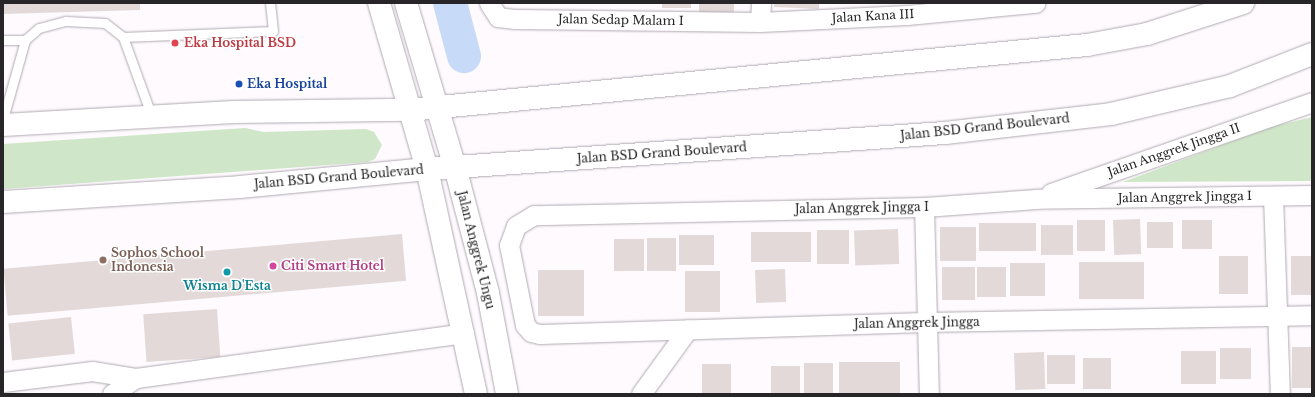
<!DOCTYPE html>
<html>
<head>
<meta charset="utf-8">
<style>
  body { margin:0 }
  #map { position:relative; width:1315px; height:397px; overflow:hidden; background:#fefafe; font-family:"Libre Baskerville",serif }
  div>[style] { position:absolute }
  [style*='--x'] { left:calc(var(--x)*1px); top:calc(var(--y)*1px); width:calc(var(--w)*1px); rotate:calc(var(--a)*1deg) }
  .green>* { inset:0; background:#cfe7c8 }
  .river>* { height:34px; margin:-17px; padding:0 17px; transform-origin:17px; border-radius:17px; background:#c7dbf8 }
  .building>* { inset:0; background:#e3d9d9; transform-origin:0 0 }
  .roads { filter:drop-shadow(0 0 1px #b0aab1) drop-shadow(0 0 1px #b0aab1) }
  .service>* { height:9px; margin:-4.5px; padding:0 4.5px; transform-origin:4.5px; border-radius:4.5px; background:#fff }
  .minor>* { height:19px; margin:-9.5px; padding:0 9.5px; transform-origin:9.5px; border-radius:9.5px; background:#fff }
  .tertiary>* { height:22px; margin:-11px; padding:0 11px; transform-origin:11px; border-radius:11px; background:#fff }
  .primary>* { height:22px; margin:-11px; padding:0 11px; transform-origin:11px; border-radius:11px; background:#fff }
  .dots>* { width:11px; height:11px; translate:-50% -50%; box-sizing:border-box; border:2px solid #fff; border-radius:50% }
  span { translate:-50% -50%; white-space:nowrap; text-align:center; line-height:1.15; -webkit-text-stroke:3px #fff; paint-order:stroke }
  .street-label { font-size:12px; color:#272527 }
  .health-label { font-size:12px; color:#be3a42; font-weight:700 }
  .left { translate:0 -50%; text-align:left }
  .transit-label { font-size:12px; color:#164399; font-weight:700 }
  .education-label { font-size:12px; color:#785e54; font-weight:700 }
  .hotel-label { font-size:12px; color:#b23c85; font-weight:700 }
  .culture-label { font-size:12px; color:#0d838f; font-weight:700 }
  .frame { position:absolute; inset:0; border:4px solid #272527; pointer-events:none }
</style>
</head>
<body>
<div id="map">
  <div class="green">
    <i style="clip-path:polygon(1312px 117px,1312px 181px,1123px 182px,1271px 127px)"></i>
    <i style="clip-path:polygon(245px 128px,264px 132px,366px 129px,374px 132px,382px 145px,375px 159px,368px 162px,3px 189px,3px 144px)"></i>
  </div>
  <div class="river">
    <i style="--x:450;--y:3;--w:55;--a:75.2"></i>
  </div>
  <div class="building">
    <i style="clip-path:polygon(3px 3px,140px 3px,140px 10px,3px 14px)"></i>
    <i style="left:662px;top:3px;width:29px;height:5px"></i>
    <i style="left:699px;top:3px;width:35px;height:12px"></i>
    <i style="clip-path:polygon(774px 3px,819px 3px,819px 9px,774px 7px)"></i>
    <i style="left:1140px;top:219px;width:35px;height:27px;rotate:88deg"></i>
    <i style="left:1077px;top:220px;width:28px;height:31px"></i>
    <i style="left:1182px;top:220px;width:30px;height:29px"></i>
    <i style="left:1147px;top:222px;width:26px;height:26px"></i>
    <i style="left:1036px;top:223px;width:28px;height:57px;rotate:90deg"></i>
    <i style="left:1041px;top:225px;width:32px;height:30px"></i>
    <i style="left:940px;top:227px;width:36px;height:34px"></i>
    <i style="left:898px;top:229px;width:35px;height:44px;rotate:88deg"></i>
    <i style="left:817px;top:230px;width:32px;height:34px"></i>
    <i style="left:811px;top:232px;width:30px;height:60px;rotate:90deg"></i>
    <i style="left:402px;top:234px;width:47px;height:400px;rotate:85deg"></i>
    <i style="left:679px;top:235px;width:35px;height:30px"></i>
    <i style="left:647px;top:238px;width:29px;height:33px"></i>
    <i style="left:614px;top:239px;width:30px;height:32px"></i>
    <i style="left:1219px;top:256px;width:29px;height:38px"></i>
    <i style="left:1291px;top:256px;width:21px;height:39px"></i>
    <i style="left:1144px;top:262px;width:37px;height:65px;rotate:90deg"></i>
    <i style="left:1045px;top:263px;width:33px;height:35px;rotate:90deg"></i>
    <i style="left:975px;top:267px;width:33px;height:33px;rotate:90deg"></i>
    <i style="left:977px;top:267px;width:29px;height:30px"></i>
    <i style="left:785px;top:269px;width:33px;height:30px;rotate:88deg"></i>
    <i style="left:538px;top:270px;width:46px;height:46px"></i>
    <i style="left:685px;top:271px;width:35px;height:41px"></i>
    <i style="left:217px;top:309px;width:48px;height:74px;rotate:86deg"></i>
    <i style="left:71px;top:317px;width:37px;height:63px;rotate:84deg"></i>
    <i style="left:1292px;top:347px;width:20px;height:41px"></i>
    <i style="left:1220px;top:348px;width:31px;height:31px"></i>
    <i style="left:1216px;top:351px;width:33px;height:35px;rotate:90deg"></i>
    <i style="left:1044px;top:352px;width:37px;height:30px;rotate:88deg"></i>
    <i style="left:1047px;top:355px;width:28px;height:29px"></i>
    <i style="left:1083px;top:358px;width:28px;height:31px"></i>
    <i style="left:900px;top:362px;width:32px;height:61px;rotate:90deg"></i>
    <i style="left:804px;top:363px;width:29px;height:31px"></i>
    <i style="left:702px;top:364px;width:29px;height:30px"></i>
    <i style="left:771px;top:366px;width:29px;height:28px"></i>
  </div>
  <div class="roads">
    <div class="service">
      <i style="--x:123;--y:37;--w:85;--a:70.1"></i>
      <i style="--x:3;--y:40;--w:22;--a:0"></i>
      <i style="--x:25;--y:40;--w:18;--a:-41"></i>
      <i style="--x:39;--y:28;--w:28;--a:-15"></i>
      <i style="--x:66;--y:21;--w:39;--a:3"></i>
      <i style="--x:105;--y:23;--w:23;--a:38"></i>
      <i style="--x:123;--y:37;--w:150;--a:-2.3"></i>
      <i style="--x:273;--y:31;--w:28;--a:-96"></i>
      <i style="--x:3;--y:119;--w:82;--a:-74.4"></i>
    </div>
    <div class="minor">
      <i style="--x:489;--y:3;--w:17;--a:57"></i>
      <i style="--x:498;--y:17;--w:17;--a:7"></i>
      <i style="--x:515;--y:19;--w:245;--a:0.7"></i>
      <i style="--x:760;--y:22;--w:147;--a:-2.7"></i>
      <i style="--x:907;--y:15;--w:129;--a:-5.4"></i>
      <i style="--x:760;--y:22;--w:19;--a:-87"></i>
      <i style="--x:1051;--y:193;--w:276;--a:-19.2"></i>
      <i style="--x:1312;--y:195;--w:276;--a:179.2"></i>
      <i style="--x:1036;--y:199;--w:112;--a:175.9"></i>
      <i style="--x:924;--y:207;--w:390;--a:178.8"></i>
      <i style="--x:534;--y:215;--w:21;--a:149"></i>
      <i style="--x:516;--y:226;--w:20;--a:110"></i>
      <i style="--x:509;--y:245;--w:82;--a:78.7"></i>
      <i style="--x:525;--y:325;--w:9;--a:49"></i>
      <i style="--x:531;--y:332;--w:9;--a:13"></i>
      <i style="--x:540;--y:334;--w:385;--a:-1.8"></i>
      <i style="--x:925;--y:322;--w:387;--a:-1"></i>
      <i style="--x:1273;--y:196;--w:198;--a:88"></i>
      <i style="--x:924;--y:207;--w:187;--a:88.5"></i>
      <i style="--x:3;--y:382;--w:90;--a:-7"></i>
      <i style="--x:92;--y:371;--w:45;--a:9"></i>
      <i style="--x:136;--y:378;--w:331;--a:-7.8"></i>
      <i style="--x:112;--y:394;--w:29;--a:-34"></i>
      <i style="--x:641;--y:394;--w:80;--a:-54.1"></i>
    </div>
    <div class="tertiary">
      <i style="--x:379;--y:3;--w:173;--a:73.9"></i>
      <i style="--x:427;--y:169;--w:230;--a:77.7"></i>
      <i style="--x:406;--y:3;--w:171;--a:73.4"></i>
      <i style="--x:455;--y:167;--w:130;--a:75.3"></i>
      <i style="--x:488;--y:293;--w:103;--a:79.3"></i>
    </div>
    <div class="primary">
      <i style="--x:3;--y:125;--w:231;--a:-3.2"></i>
      <i style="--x:234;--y:112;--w:175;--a:-0.7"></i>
      <i style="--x:409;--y:110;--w:681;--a:-5.48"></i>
      <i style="--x:1087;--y:45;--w:61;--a:-10.4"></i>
      <i style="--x:1147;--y:34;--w:101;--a:-17.9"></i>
      <i style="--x:3;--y:202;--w:237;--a:-3.6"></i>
      <i style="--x:240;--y:187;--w:188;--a:-5.5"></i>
      <i style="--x:427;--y:169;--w:519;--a:-3.98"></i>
      <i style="--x:945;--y:133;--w:167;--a:-6.5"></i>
      <i style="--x:1111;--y:114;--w:122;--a:-13.2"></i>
      <i style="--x:1230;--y:86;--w:88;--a:-21.3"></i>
    </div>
  </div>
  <div class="dots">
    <i style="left:175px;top:43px;background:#e0444e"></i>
    <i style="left:239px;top:84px;background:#1a4fb4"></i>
    <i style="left:103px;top:260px;background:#8d6e63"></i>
    <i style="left:273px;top:266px;background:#d1479c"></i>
    <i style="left:227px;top:272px;background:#0f9aa8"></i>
  </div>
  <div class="street-label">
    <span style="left:873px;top:16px;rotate:-3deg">Jalan Kana III</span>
    <span style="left:621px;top:20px;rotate:1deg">Jalan Sedap Malam I</span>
    <span style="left:985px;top:127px;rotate:-6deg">Jalan BSD Grand Boulevard</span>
    <span style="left:1174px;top:150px;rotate:-19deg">Jalan Anggrek Jingga II</span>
    <span style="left:662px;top:153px;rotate:-4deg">Jalan BSD Grand Boulevard</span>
    <span style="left:339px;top:177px;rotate:-5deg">Jalan BSD Grand Boulevard</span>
    <span style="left:1185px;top:197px;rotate:-1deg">Jalan Anggrek Jingga I</span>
    <span style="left:862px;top:208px;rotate:-1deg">Jalan Anggrek Jingga I</span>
    <span style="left:476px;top:250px;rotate:76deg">Jalan Anggrek Ungu</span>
    <span style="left:917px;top:323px;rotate:-1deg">Jalan Anggrek Jingga</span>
  </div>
  <div class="health-label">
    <span class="left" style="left:184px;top:43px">Eka Hospital BSD</span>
  </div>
  <div class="transit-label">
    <span class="left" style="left:247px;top:84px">Eka Hospital</span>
  </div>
  <div class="education-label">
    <span class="left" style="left:111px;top:260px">Sophos School<br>Indonesia</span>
  </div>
  <div class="hotel-label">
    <span class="left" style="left:281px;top:266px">Citi Smart Hotel</span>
  </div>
  <div class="culture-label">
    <span style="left:227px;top:286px">Wisma D'Esta</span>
  </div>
  <div class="frame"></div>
</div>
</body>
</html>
